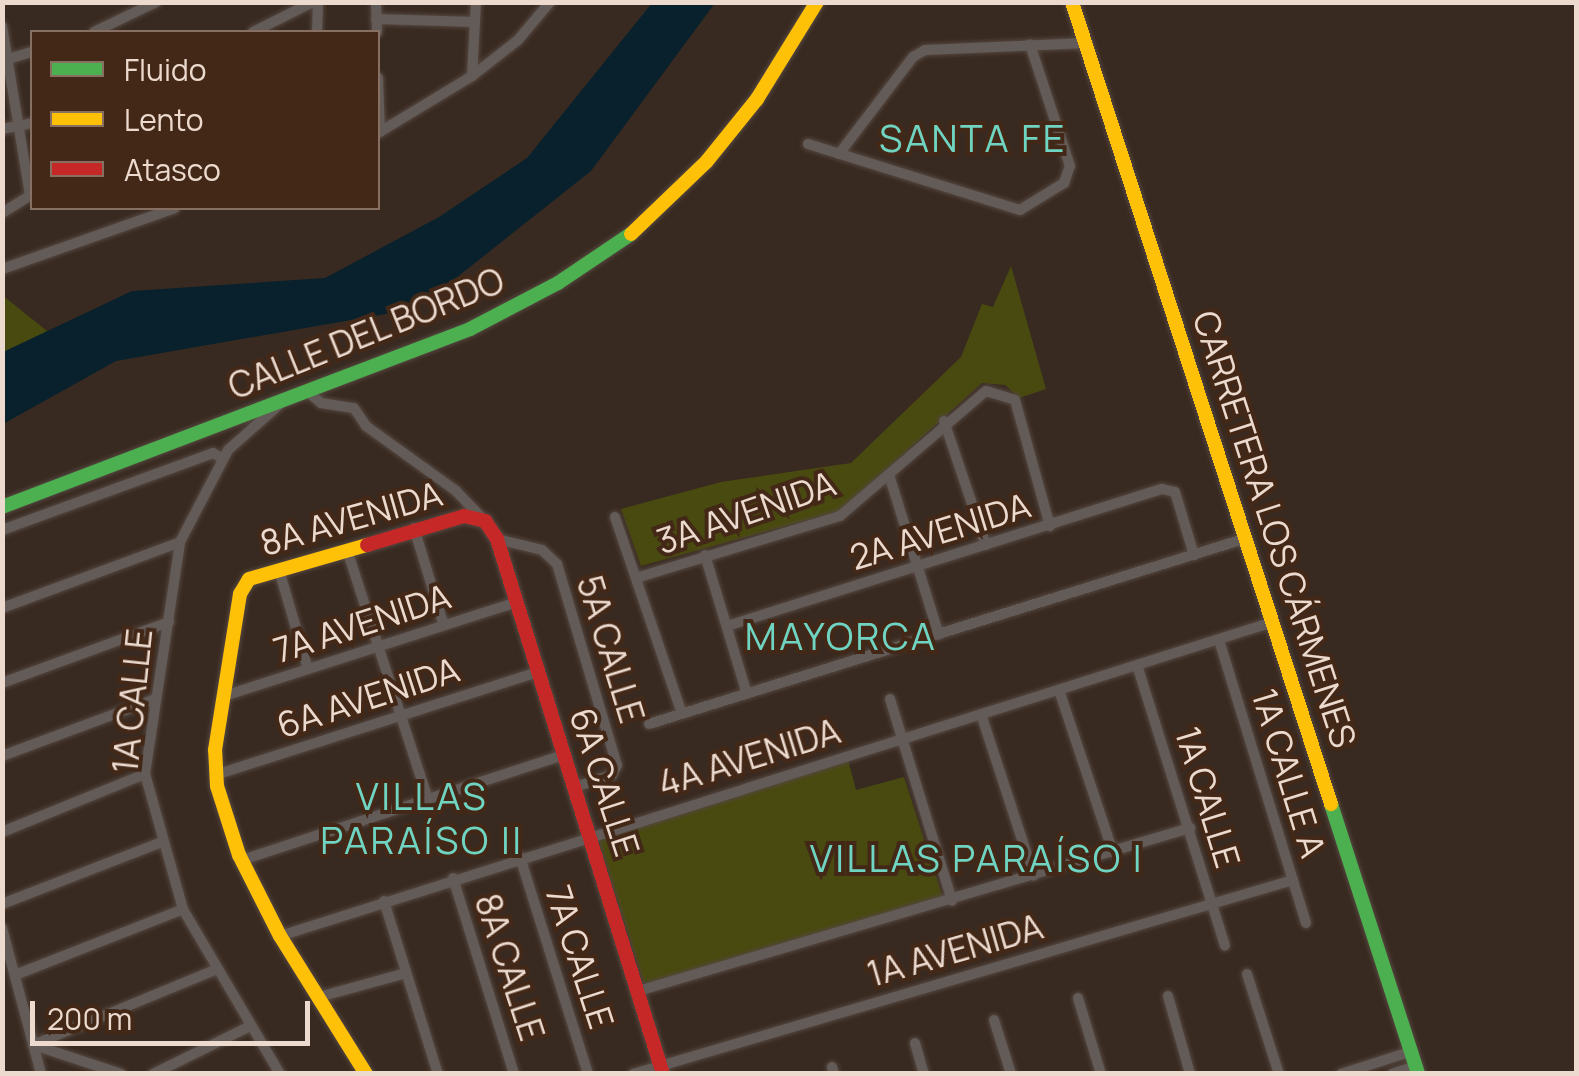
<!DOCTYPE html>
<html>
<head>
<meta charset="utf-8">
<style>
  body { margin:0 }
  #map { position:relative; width:1579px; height:1076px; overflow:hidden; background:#392a21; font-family:Manrope,sans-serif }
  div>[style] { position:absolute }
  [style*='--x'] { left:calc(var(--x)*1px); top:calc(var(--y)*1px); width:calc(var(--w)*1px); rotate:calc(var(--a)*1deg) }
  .green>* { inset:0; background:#494a0f }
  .water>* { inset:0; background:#08212c }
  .roads { filter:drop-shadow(0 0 2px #54473f) drop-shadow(0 0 2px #54473f) }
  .street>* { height:10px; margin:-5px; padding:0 5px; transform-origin:5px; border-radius:5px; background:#635b58 }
  .fast>* { height:14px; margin:-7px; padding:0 7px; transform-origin:7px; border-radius:7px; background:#4caf50 }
  .slow>* { height:14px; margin:-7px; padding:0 7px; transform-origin:7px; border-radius:7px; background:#ffc107 }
  .jam>* { height:14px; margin:-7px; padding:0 7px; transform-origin:7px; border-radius:7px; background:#c62828 }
  span { translate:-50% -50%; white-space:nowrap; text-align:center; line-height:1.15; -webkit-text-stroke:8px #432817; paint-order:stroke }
  .street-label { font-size:35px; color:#ecdacf }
  .neighbourhood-label { font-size:38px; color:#6fd4c1; letter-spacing:2.5px }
  .frame { position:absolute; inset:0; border:5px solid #ecdacf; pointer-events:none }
  .legend { position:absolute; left:30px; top:30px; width:350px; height:180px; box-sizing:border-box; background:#432817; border:2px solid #876f61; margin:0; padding:12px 18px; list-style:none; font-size:30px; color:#ecdacf }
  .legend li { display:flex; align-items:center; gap:20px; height:50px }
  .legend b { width:50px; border:2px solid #876f61 }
  .scale { position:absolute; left:30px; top:1001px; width:280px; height:45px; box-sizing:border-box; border:5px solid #ecdacf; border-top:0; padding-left:12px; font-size:30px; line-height:35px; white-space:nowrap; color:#ecdacf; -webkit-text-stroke:8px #432817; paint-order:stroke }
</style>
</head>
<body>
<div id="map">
  <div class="green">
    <i style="clip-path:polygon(1011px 266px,1046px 389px,1019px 398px,1005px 385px,982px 383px,840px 511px,641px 566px,621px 509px,721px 482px,851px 463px,961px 357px,982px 304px,993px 307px)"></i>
    <i style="clip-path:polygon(2px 295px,67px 347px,2px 383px)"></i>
    <i style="clip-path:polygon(848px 760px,856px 790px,904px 777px,943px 898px,644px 984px,598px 839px)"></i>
  </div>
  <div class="water">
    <i style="clip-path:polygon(652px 3px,715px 3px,591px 171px,456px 278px,391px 313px,116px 361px,3px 424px,3px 352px,132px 291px,325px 278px,439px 217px,527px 158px)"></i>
  </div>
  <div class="roads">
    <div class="street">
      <i style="--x:376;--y:2;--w:30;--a:88"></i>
      <i style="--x:376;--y:19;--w:99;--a:1.7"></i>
      <i style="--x:2;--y:26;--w:171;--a:80.6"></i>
      <i style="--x:94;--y:32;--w:69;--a:-25.8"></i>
      <i style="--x:253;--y:32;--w:67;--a:-26.6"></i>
      <i style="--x:317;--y:32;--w:30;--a:-88"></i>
      <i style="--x:5;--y:60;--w:28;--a:-17"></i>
      <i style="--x:472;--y:76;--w:74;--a:-86.9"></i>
      <i style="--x:378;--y:78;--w:54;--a:87.9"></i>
      <i style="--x:2;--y:129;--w:31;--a:-11"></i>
      <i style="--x:378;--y:133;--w:110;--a:-31.2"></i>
      <i style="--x:472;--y:76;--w:58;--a:-38"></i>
      <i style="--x:518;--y:40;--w:50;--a:-49.9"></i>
      <i style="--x:808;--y:144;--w:222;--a:17.3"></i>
      <i style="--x:1020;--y:210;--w:52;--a:-31.5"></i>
      <i style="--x:1064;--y:183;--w:18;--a:-71"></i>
      <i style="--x:1070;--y:166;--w:128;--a:-108.2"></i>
      <i style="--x:839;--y:154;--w:122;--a:-52.7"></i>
      <i style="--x:913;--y:57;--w:14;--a:-30"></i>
      <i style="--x:925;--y:50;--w:163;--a:-2.5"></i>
      <i style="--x:2;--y:213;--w:36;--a:-32"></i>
      <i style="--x:2;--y:269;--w:183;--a:-19.4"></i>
      <i style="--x:308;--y:392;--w:17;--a:40"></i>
      <i style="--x:321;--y:403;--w:33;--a:9"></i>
      <i style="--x:354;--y:408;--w:22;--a:56"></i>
      <i style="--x:366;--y:426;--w:111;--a:35.8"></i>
      <i style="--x:456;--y:491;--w:42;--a:46"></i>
      <i style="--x:944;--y:421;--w:131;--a:71.3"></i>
      <i style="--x:890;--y:478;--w:164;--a:72.7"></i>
      <i style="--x:615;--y:517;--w:208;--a:71.2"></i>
      <i style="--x:414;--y:528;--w:102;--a:73"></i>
      <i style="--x:2;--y:530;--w:225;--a:-20"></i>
      <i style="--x:213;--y:453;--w:10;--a:29"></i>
      <i style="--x:497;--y:539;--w:46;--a:13.7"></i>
      <i style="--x:542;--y:550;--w:21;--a:43"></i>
      <i style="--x:557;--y:564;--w:210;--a:73.4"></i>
      <i style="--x:617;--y:765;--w:11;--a:117"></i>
      <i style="--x:612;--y:775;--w:39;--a:162"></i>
      <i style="--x:347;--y:550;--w:262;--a:72"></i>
      <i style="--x:705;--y:555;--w:145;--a:73.2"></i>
      <i style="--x:279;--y:570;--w:103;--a:73.7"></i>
      <i style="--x:636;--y:578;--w:213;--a:-16.9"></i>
      <i style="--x:840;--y:516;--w:192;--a:-40.6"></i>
      <i style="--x:986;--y:391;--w:30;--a:17"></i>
      <i style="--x:1015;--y:400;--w:131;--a:74.5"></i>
      <i style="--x:2;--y:608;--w:190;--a:-20.3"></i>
      <i style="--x:727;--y:626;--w:456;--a:-17.5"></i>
      <i style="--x:1162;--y:489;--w:13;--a:13"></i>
      <i style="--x:1175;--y:492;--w:66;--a:73.2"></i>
      <i style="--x:1219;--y:640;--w:296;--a:72.9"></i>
      <i style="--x:1137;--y:665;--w:294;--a:72.6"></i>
      <i style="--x:2;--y:683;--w:178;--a:-20.1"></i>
      <i style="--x:1059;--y:690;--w:171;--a:71.6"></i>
      <i style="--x:224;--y:696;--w:307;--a:-17.8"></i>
      <i style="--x:890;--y:699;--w:211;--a:72.9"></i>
      <i style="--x:981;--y:714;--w:170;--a:71.9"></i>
      <i style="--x:649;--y:724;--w:626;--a:-17.28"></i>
      <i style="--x:2;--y:756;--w:163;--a:-20.4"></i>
      <i style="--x:215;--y:775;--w:338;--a:-17.7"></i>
      <i style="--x:2;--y:832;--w:154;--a:-22.1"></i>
      <i style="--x:520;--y:857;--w:227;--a:72.6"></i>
      <i style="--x:242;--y:860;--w:339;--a:-18.1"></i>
      <i style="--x:453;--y:878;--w:205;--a:72.7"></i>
      <i style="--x:384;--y:901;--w:181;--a:72.7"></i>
      <i style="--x:2;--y:904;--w:172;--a:-21.2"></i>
      <i style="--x:2;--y:928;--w:151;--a:75"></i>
      <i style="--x:280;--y:936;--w:1041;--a:-17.55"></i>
      <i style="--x:1247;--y:974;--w:105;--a:72.3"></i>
      <i style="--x:15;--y:975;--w:180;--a:-21.4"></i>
      <i style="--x:638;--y:991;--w:576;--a:-16.45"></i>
      <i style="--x:1168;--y:996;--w:81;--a:74.2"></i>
      <i style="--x:319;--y:997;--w:90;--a:-15.4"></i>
      <i style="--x:1078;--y:998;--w:79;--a:73.2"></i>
      <i style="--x:994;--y:1020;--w:57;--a:72.5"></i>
      <i style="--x:915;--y:1043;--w:32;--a:74"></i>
      <i style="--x:33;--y:1045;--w:197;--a:-22.4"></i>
      <i style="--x:34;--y:1045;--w:92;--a:18.4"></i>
      <i style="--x:832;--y:1067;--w:7;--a:74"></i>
      <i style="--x:153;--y:1074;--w:108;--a:-26.3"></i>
      <i style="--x:280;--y:1074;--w:191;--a:-120.5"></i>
      <i style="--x:183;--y:909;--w:140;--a:-105.7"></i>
      <i style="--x:145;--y:774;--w:235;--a:-81.4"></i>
      <i style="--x:180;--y:542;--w:104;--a:-62.4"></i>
      <i style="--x:228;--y:450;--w:69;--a:-41.5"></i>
      <i style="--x:633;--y:1074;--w:688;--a:-16.38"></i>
      <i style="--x:1341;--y:1074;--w:72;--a:-17.7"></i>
      <i style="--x:1392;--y:1074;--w:24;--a:-19"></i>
    </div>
    <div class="fast">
      <i style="--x:2;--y:507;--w:501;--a:-20.82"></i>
      <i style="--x:470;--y:329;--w:99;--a:-27.6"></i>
      <i style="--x:558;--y:283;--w:88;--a:-33.9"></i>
      <i style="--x:1331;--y:804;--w:284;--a:72.1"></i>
    </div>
    <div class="slow">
      <i style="--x:1072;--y:2;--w:843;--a:72.1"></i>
      <i style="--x:631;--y:234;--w:105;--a:-43.8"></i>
      <i style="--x:707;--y:161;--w:80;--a:-51.1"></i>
      <i style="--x:757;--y:99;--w:114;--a:-58.3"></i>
      <i style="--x:366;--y:1074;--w:163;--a:-121.9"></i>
      <i style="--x:280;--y:936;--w:91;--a:-116.8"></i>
      <i style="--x:239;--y:855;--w:72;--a:-107.7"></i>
      <i style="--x:217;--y:786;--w:36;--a:-93"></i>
      <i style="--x:215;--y:750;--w:158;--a:-80.9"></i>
      <i style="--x:240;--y:594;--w:17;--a:-59"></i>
      <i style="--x:249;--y:579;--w:123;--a:-16.1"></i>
    </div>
    <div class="jam">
      <i style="--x:367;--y:545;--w:101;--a:-16.6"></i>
      <i style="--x:464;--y:516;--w:22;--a:13"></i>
      <i style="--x:485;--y:521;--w:22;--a:56"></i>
      <i style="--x:497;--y:539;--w:560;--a:72.76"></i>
    </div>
  </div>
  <div class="street-label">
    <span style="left:366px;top:333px;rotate:-22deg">CALLE DEL BORDO</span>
    <span style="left:746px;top:512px;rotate:-19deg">3A AVENIDA</span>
    <span style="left:351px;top:518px;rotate:-16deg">8A AVENIDA</span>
    <span style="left:1275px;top:529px;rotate:72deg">CARRETERA LOS CÁRMENES</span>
    <span style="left:940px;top:531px;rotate:-17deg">2A AVENIDA</span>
    <span style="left:362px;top:623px;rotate:-18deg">7A AVENIDA</span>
    <span style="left:611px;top:649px;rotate:73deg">5A CALLE</span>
    <span style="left:368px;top:697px;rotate:-18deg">6A AVENIDA</span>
    <span style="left:132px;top:701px;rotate:-84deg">1A CALLE</span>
    <span style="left:749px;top:757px;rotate:-17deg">4A AVENIDA</span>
    <span style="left:1289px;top:773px;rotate:73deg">1A CALLE A</span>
    <span style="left:605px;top:782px;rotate:72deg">6A CALLE</span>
    <span style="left:1208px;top:797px;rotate:73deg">1A CALLE</span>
    <span style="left:955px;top:950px;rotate:-16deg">1A AVENIDA</span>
    <span style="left:580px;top:957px;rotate:72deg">7A CALLE</span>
    <span style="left:510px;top:967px;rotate:72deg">8A CALLE</span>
  </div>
  <div class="neighbourhood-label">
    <span style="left:973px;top:138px">SANTA FE</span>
    <span style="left:841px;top:636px">MAYORCA</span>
    <span style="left:422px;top:818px">VILLAS<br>PARAÍSO II</span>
    <span style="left:977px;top:858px">VILLAS PARAÍSO I</span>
  </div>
  <div class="frame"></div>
  <ul class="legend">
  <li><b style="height:12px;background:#4caf50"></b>Fluido</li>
  <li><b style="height:12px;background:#ffc107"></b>Lento</li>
  <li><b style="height:12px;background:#c62828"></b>Atasco</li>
  </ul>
  <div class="scale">200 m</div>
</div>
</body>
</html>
